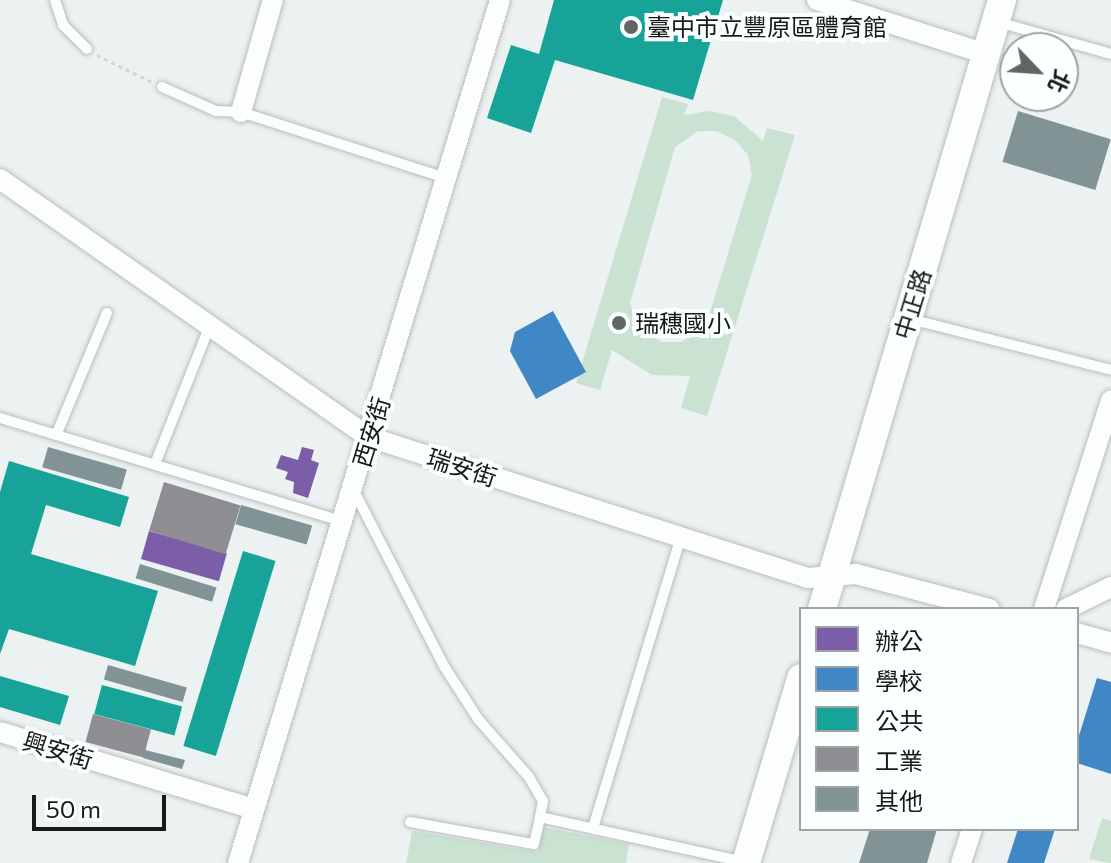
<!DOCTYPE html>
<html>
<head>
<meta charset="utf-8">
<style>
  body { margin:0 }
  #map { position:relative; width:1111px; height:863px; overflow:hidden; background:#ecf1f1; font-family:Commissioner,"Noto Sans TC",sans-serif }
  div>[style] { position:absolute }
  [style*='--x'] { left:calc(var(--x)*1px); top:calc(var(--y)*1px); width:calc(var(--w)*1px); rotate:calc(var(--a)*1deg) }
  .green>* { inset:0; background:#c9e2d2 }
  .offices>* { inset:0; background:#7b5ea7; transform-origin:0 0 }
  .schools>* { inset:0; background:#3f88c5 }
  .public>* { inset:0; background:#17a398; transform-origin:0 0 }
  .industry>* { inset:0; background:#8d8d92; transform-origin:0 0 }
  .building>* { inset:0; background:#819395; transform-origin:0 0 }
  .path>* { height:3px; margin-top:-1.5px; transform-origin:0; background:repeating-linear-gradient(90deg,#d2d3d3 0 4px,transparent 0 8px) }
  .roads { filter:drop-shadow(0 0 2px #babdbd) drop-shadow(0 0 2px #babdbd) }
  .lane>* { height:10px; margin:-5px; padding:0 5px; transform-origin:5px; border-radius:5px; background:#fcfdfd }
  .street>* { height:20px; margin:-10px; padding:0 10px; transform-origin:10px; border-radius:10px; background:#fcfdfd }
  .secondary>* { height:28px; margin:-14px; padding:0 14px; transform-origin:14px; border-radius:14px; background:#fcfdfd }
  .dots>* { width:22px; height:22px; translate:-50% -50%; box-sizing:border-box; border:4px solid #faffff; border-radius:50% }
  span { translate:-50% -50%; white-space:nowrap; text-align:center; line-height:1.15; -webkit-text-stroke:8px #faffff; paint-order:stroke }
  .poi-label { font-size:24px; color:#171a1a }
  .left { translate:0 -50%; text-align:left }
  .street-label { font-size:24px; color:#171a1a }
  .legend { position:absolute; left:799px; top:607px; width:280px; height:224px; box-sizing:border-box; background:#faffff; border:2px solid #9fa3a3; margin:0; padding:10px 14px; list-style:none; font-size:24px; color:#171a1a }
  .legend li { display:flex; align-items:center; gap:16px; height:40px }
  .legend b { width:40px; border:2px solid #9fa3a3 }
  .north { position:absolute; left:999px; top:32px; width:80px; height:80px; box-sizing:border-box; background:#faffff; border:2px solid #9fa3a3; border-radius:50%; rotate:115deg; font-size:22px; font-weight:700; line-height:32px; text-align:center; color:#171a1a }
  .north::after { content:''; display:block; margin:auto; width:28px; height:36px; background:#626565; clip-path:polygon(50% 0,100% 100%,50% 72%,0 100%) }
  .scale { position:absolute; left:32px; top:795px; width:134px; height:36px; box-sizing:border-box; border:4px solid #171a1a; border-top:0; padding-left:10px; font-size:24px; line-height:28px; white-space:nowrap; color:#171a1a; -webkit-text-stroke:6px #faffff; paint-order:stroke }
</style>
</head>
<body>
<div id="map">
  <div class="green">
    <i style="clip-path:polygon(evenodd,662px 97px,688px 104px,684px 115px,709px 111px,734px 116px,763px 141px,767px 128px,795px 135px,707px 416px,681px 408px,690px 376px,652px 375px,612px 350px,600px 390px,576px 383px,662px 97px,698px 131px,717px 131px,735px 140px,748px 155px,752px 175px,706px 325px,682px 342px,662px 342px,639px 328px,630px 303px,675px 147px,698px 131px)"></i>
    <i style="clip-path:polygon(1102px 818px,1111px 821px,1111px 863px,1089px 859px)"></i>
    <i style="clip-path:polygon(543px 827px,629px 844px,626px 863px,406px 863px,412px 831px,537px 852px)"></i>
  </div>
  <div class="offices">
    <i style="clip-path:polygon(302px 447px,314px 450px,311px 460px,319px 463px,308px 498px,293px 493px,294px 482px,285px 479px,288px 472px,276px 468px,281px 455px,298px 460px)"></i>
    <i style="left:149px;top:531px;width:81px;height:29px;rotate:16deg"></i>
  </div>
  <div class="schools">
    <i style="clip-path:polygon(553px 311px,586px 372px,536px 399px,510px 351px,515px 332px)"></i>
    <i style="clip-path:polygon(1097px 678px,1111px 682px,1111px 774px,1077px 763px,1077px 742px)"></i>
    <i style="clip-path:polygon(1018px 829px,1055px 829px,1044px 863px,1007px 863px)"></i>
  </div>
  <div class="public">
    <i style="clip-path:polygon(554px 0,723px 0,693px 100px,555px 60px,531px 133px,487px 118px,511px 45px,539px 54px)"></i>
    <i style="clip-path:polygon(9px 461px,129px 497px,120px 527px,46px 505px,31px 554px,158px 591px,135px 666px,9px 629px,0 654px,0 492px)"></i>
    <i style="left:243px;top:551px;width:34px;height:204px;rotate:17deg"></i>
    <i style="clip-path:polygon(0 676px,69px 696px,60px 725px,0 707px)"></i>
    <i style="left:102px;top:685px;width:83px;height:30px;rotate:15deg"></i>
  </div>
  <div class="industry">
    <i style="left:164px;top:482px;width:80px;height:51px;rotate:17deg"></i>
    <i style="left:93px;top:714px;width:60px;height:29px;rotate:15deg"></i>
  </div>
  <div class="building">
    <i style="left:1018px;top:111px;width:97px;height:53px;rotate:17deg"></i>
    <i style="left:48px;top:447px;width:82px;height:21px;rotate:16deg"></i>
    <i style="left:241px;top:505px;width:74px;height:20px;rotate:16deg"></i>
    <i style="left:140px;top:564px;width:80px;height:15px;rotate:17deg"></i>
    <i style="left:108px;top:665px;width:82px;height:15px;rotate:16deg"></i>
    <i style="clip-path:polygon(145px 750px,185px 760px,182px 769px,143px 758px)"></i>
    <i style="clip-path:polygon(870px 829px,937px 829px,927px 863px,859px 863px)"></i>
  </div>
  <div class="path">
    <i style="--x:97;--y:55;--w:61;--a:26.1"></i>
  </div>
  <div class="roads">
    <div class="lane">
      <i style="--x:55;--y:0;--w:26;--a:72"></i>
      <i style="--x:63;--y:25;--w:34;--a:45"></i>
      <i style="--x:998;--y:22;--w:117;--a:15.8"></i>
      <i style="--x:162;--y:87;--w:59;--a:24"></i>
      <i style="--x:216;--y:111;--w:25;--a:2"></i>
      <i style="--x:241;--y:112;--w:218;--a:17.9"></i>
      <i style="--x:910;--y:319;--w:207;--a:14.2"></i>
      <i style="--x:0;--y:418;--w:357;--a:16.8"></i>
      <i style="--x:57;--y:433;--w:130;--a:-67.4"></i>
      <i style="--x:155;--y:464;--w:149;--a:-68.4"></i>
      <i style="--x:353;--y:489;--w:199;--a:62.8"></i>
      <i style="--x:444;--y:666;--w:63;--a:57.3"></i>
      <i style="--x:478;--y:719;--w:77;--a:48.7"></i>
      <i style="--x:529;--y:777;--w:28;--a:60"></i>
      <i style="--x:543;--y:801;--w:16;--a:101"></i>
      <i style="--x:540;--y:817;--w:209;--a:12.4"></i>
      <i style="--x:410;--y:822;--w:126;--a:10.1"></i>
      <i style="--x:534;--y:844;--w:28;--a:-77"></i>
      <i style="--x:593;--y:828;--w:302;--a:-73.2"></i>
    </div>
    <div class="street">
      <i style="--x:817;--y:0;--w:177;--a:17.7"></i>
      <i style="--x:241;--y:112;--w:116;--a:-74.1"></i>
      <i style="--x:0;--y:179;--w:450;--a:35"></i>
      <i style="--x:369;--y:437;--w:461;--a:17.8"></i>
      <i style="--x:808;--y:578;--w:48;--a:-4.8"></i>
      <i style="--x:856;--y:574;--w:138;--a:14.7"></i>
      <i style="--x:1044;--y:609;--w:219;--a:-72.2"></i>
      <i style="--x:1066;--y:609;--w:50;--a:-26.1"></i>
      <i style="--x:1077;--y:633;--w:35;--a:16"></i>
      <i style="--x:0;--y:732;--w:265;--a:16.9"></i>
      <i style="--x:238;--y:863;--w:902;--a:-73.11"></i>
      <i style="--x:961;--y:863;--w:36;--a:-72"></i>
    </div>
    <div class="secondary">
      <i style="--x:822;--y:609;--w:635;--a:-73.53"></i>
      <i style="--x:746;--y:863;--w:193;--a:-73.4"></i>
    </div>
  </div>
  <div class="dots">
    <i style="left:631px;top:27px;background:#626565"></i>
    <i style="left:619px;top:323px;background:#626565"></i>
  </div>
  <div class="poi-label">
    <span class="left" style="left:647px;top:27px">臺中市立豐原區體育館</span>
    <span class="left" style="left:635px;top:323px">瑞穗國小</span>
  </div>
  <div class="street-label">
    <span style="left:912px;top:304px;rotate:-73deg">中正路</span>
    <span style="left:371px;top:432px;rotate:-73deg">西安街</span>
    <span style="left:462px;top:467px;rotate:18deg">瑞安街</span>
    <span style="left:58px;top:750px;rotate:17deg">興安街</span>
  </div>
  <ul class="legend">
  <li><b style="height:22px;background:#7b5ea7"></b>辦公</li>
  <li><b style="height:22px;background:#3f88c5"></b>學校</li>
  <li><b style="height:22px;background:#17a398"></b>公共</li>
  <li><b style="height:22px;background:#8d8d92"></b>工業</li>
  <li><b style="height:22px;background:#819395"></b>其他</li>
  </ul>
  <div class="north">北</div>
  <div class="scale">50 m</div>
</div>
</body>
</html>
